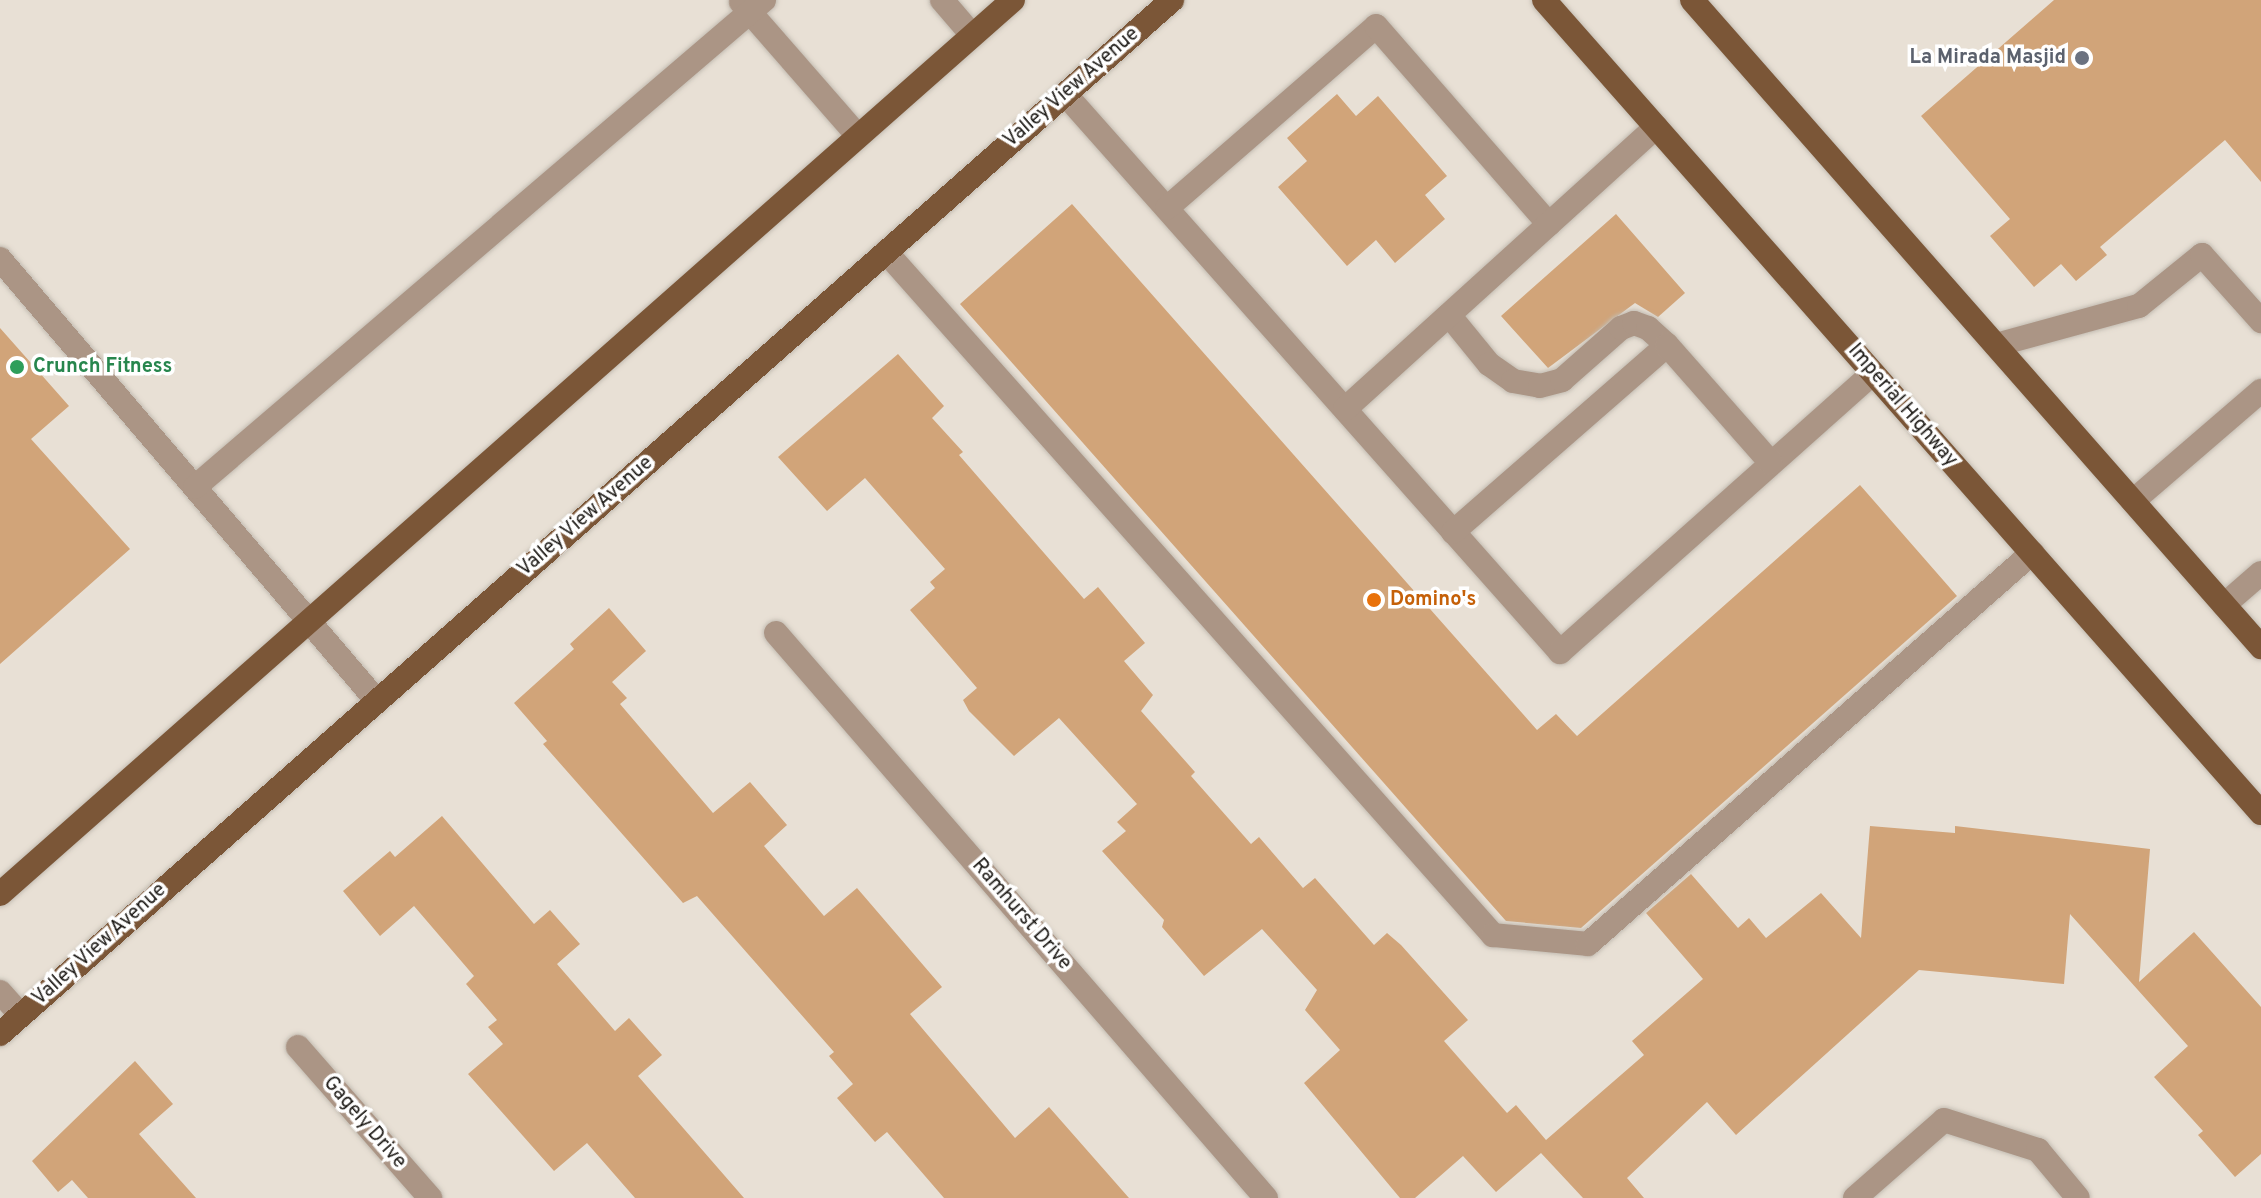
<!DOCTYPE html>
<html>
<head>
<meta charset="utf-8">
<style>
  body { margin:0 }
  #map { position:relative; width:2261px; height:1198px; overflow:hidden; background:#e8e0d5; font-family:Overpass,sans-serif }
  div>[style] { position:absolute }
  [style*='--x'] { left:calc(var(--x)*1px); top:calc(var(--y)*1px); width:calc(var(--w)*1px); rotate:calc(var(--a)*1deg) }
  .building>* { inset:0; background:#d1a479 }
  .roads { filter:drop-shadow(0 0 2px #c3bcb2) drop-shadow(0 0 2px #c3bcb2) }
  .minor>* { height:24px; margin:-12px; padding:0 12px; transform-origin:12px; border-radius:12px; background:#ab9585 }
  .major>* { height:24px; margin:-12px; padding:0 12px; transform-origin:12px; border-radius:12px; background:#7b5637 }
  .dots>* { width:22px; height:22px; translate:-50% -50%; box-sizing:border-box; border:4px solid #fff; border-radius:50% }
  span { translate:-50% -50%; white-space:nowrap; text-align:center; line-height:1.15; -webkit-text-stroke:7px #fff; paint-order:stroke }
  .worship-label { font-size:20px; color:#5b616d; font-weight:700 }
  .right { translate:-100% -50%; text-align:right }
  .street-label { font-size:20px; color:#1b1814 }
  .leisure-label { font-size:20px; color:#27864d; font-weight:700 }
  .left { translate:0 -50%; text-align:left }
  .food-label { font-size:20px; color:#c56008; font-weight:700 }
</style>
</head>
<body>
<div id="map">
  <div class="building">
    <i style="clip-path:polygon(2054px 0,2261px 0,2261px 182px,2225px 140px,2100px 247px,2107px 255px,2076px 281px,2061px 264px,2034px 287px,1990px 236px,2010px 219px,1921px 116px)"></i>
    <i style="clip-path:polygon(1337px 94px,1356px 116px,1378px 96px,1447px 176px,1425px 195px,1445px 219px,1395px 263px,1376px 240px,1347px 266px,1278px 187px,1307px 161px,1287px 138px)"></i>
    <i style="clip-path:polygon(1072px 204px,1537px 730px,1556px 714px,1577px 736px,1860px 485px,1957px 596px,1581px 928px,1506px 921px,960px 304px)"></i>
    <i style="clip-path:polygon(1616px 214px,1685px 293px,1658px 317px,1635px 303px,1548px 368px,1501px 316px)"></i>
    <i style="clip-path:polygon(0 328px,69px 406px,31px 439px,130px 549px,0 664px)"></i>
    <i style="clip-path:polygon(898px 354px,944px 406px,932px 418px,963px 452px,959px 455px,1084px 599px,1098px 587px,1145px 643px,1124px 661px,1153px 695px,1141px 711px,1195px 772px,1191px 776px,1251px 844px,1259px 837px,1303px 888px,1315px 878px,1374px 945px,1387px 933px,1401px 945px,1468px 1020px,1444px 1041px,1507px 1113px,1516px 1105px,1546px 1140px,1644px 1055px,1632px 1041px,1703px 979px,1646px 913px,1691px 874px,1738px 928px,1749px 918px,1766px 938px,1821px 893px,1861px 938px,1870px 826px,1955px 833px,1955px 826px,2150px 849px,2139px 982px,2194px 932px,2261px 1007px,2261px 1154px,2235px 1177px,2198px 1135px,2203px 1131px,2154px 1077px,2188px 1046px,2070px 914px,2064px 984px,1919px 970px,1736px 1135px,1707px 1102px,1627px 1178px,1644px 1198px,1583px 1198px,1541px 1153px,1496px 1192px,1463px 1156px,1415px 1198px,1400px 1198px,1304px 1083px,1340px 1050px,1305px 1010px,1317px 990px,1262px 929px,1204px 976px,1162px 927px,1164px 920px,1102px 851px,1126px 831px,1117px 822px,1137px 804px,1059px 718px,1014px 756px,969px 711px,963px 700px,977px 688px,910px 610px,935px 588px,930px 582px,945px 569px,865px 478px,827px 511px,778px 457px)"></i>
    <i style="clip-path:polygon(609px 608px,646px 651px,612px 682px,627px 698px,620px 704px,713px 813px,750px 782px,787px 825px,764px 846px,824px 916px,857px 888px,942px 987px,910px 1014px,1015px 1138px,1049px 1107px,1129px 1198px,944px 1198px,887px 1132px,875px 1142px,837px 1098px,853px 1084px,829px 1056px,834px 1052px,697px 896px,683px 903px,543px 744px,547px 741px,514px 703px,574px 649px,570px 644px)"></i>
    <i style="clip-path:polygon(442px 816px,534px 924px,550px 910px,580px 944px,557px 964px,615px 1031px,629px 1018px,662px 1055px,638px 1076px,744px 1198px,635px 1198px,587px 1143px,554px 1171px,468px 1074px,503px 1044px,488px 1027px,497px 1020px,466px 984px,474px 976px,414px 906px,380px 936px,343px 891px,390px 851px,395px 857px)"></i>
    <i style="clip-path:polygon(135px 1061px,173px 1104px,139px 1134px,196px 1198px,88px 1198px,72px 1180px,58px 1192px,32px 1161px)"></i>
  </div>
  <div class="roads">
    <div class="minor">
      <i style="--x:942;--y:0;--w:46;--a:49.4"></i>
      <i style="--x:741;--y:2;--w:178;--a:48.9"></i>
      <i style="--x:1065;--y:94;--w:746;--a:48.42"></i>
      <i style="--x:1560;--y:652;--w:419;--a:-41.7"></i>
      <i style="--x:1167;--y:208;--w:277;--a:-41"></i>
      <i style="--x:1376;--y:26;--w:263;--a:48.9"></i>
      <i style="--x:886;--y:252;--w:914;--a:48.37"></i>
      <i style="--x:1493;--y:935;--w:95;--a:5.4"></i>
      <i style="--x:1588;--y:944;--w:592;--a:-41.37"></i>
      <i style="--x:0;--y:259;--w:581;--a:49.54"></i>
      <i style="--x:1449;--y:315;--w:63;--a:50.8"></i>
      <i style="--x:1489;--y:364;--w:29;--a:35"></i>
      <i style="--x:1513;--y:381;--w:27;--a:10"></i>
      <i style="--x:1540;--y:386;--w:23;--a:-15"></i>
      <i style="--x:1562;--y:380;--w:79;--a:-41.4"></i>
      <i style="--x:1621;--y:328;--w:14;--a:-21"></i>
      <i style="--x:1634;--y:323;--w:15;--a:20"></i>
      <i style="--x:1648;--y:328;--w:25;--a:42"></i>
      <i style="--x:1996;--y:345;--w:148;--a:-15.3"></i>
      <i style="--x:2139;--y:306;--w:81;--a:-39"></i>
      <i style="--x:2202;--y:255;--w:89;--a:48.2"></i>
      <i style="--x:1345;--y:409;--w:420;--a:-42.2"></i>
      <i style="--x:195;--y:487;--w:749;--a:-40.56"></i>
      <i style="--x:2133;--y:501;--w:169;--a:-40.7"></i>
      <i style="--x:1453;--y:532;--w:284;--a:-41.1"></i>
      <i style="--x:1667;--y:345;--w:157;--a:48.6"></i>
      <i style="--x:2224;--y:605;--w:49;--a:-40.9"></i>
      <i style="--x:776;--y:633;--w:748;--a:49.07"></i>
      <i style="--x:0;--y:992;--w:31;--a:48"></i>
      <i style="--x:298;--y:1047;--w:201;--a:48.8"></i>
      <i style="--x:1855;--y:1198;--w:118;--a:-41.2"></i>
      <i style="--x:1944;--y:1120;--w:99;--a:17.7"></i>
      <i style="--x:2038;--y:1150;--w:62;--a:50.2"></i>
    </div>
    <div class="major">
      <i style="--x:1544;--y:0;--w:1084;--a:48.59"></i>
      <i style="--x:1692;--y:0;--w:862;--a:48.67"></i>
      <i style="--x:0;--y:894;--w:1351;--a:-41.43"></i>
      <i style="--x:0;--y:1034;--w:1563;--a:-41.42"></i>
    </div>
  </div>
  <div class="dots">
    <i style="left:2082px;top:58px;background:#6b7280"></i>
    <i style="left:17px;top:367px;background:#2e9e5b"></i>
    <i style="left:1374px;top:600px;background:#e8710a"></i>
  </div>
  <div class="worship-label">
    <span class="right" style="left:2066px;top:58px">La Mirada Masjid</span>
  </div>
  <div class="street-label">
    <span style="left:1072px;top:88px;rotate:-41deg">Valley View Avenue</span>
    <span style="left:1902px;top:406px;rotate:49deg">Imperial Highway</span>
    <span style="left:586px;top:517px;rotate:-41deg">Valley View Avenue</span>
    <span style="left:1021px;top:915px;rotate:49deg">Ramhurst Drive</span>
    <span style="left:100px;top:945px;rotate:-42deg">Valley View Avenue</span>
    <span style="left:364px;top:1123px;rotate:49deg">Gagely Drive</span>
  </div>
  <div class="leisure-label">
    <span class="left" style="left:33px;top:367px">Crunch Fitness</span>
  </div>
  <div class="food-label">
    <span class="left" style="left:1390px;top:600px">Domino's</span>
  </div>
</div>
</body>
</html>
